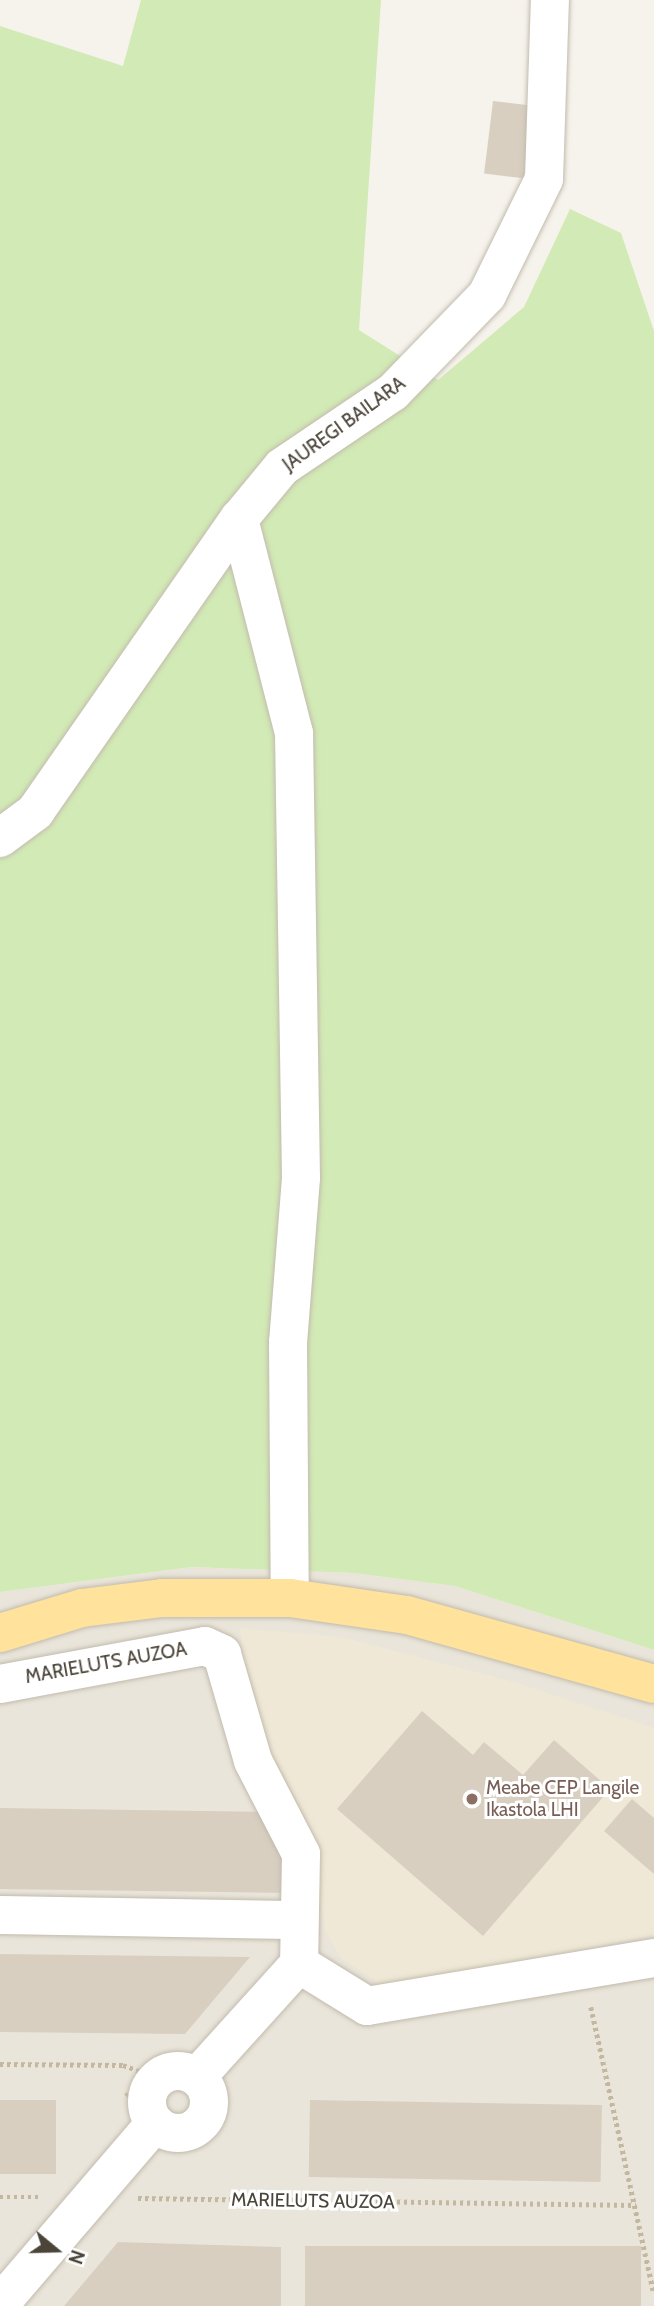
<!DOCTYPE html>
<html>
<head>
<meta charset="utf-8">
<style>
  body { margin:0 }
  #map { position:relative; width:654px; height:2306px; overflow:hidden; background:#f6f3ec; font-family:Cabin,sans-serif }
  div>[style] { position:absolute }
  [style*='--x'] { left:calc(var(--x)*1px); top:calc(var(--y)*1px); width:calc(var(--w)*1px); rotate:calc(var(--a)*1deg) }
  .residential>* { inset:0; background:#eae5da }
  .education>* { inset:0; background:#efe8d6 }
  .green>* { inset:0; background:#d2eab5 }
  .building>* { inset:0; background:#d8cfc1; transform-origin:0 0 }
  .path>* { height:4.5px; margin-top:-2.25px; transform-origin:0; background:repeating-linear-gradient(90deg,#c4b79f 0 3.5px,transparent 0 7px) }
  .roads { filter:drop-shadow(0 0 2px #c2bbae) drop-shadow(0 0 2px #c2bbae) }
  .minor>* { height:38px; margin:-19px; padding:0 19px; transform-origin:19px; border-radius:19px; background:#fff }
  .minor>.ring { margin:-19px; padding:0; box-sizing:content-box; background:none; border:38px solid #fff; border-radius:50% }
  .major>* { height:38px; margin:-19px; padding:0 19px; transform-origin:19px; border-radius:19px; background:#ffe39c }
  .dots>* { width:19px; height:19px; translate:-50% -50%; box-sizing:border-box; border:4px solid #fff; border-radius:50% }
  span { translate:-50% -50%; white-space:nowrap; text-align:center; line-height:1.15; -webkit-text-stroke:6px #fff; paint-order:stroke }
  .street-label { font-size:19px; color:#4b4439 }
  .education-label { font-size:19px; color:#785e54 }
  .left { translate:0 -50%; text-align:left }
  .north { position:absolute; left:21px; top:2215px; width:70px; height:70px; -webkit-text-stroke:5px #fff; paint-order:stroke; rotate:109deg; font-size:19px; font-weight:700; line-height:28px; text-align:center; color:#4b4439 }
  .north::after { content:''; display:block; margin:auto; width:24px; height:32px; background:#4b4439; clip-path:polygon(50% 0,100% 100%,50% 72%,0 100%) }
</style>
</head>
<body>
<div id="map">
  <div class="residential">
    <i style="clip-path:polygon(192px 1567px,353px 1573px,455px 1586px,654px 1650px,654px 2306px,0 2306px,0 1592px)"></i>
  </div>
  <div class="education">
    <i style="clip-path:polygon(240px 1628px,341px 1637px,514px 1682px,654px 1728px,654px 1935px,411px 1985px,379px 1983px,342px 1959px,324px 1929px,315px 1868px,248px 1714px)"></i>
  </div>
  <div class="green">
    <i style="clip-path:polygon(141px 0,381px 0,359px 330px,438px 380px,524px 307px,570px 209px,621px 233px,654px 331px,654px 1650px,455px 1586px,353px 1573px,192px 1567px,0 1592px,0 26px,123px 66px)"></i>
  </div>
  <div class="building">
    <i style="left:493px;top:101px;width:40px;height:73px;rotate:7deg"></i>
    <i style="clip-path:polygon(422px 1711px,473px 1755px,484px 1742px,523px 1775px,554px 1740px,610px 1789px,483px 1936px,337px 1809px)"></i>
    <i style="clip-path:polygon(632px 1799px,654px 1818px,654px 1874px,604px 1831px)"></i>
    <i style="clip-path:polygon(0 1808px,268px 1812px,288px 1854px,288px 1893px,0 1889px)"></i>
    <i style="clip-path:polygon(0 1954px,250px 1957px,185px 2034px,0 2032px)"></i>
    <i style="left:0;top:2100px;width:56px;height:74px"></i>
    <i style="left:310px;top:2100px;width:292px;height:77px;rotate:1deg"></i>
    <i style="clip-path:polygon(118px 2242px,281px 2247px,281px 2306px,64px 2306px)"></i>
    <i style="left:305px;top:2246px;width:336px;height:60px"></i>
  </div>
  <div class="path">
    <i style="--x:591;--y:2007;--w:293;--a:77.6"></i>
    <i style="--x:0;--y:2064;--w:123;--a:0.5"></i>
    <i style="--x:123;--y:2065;--w:38;--a:20"></i>
    <i style="--x:126;--y:2096;--w:30;--a:-49"></i>
    <i style="--x:0;--y:2197;--w:40;--a:0"></i>
    <i style="--x:138;--y:2198;--w:498;--a:0.8"></i>
  </div>
  <div class="roads">
    <div class="minor">
      <i style="--x:239;--y:519;--w:221;--a:75.6"></i>
      <i style="--x:294;--y:733;--w:445;--a:89.1"></i>
      <i style="--x:301;--y:1178;--w:165;--a:94.5"></i>
      <i style="--x:288;--y:1342;--w:256;--a:89.6"></i>
      <i style="--x:0;--y:838;--w:44;--a:-36.6"></i>
      <i style="--x:35;--y:812;--w:357;--a:-55.2"></i>
      <i style="--x:239;--y:519;--w:67;--a:-50.4"></i>
      <i style="--x:282;--y:467;--w:134;--a:-34"></i>
      <i style="--x:393;--y:392;--w:135;--a:-45.9"></i>
      <i style="--x:487;--y:295;--w:129;--a:-63.8"></i>
      <i style="--x:544;--y:179;--w:179;--a:-88.1"></i>
      <i style="--x:0;--y:1684;--w:208;--a:-10.5"></i>
      <i style="--x:205;--y:1646;--w:19;--a:25"></i>
      <i style="--x:222;--y:1654;--w:111;--a:73.8"></i>
      <i style="--x:253;--y:1761;--w:105;--a:62.7"></i>
      <i style="--x:301;--y:1854;--w:110;--a:91"></i>
      <i style="--x:299;--y:1964;--w:152;--a:132.1"></i>
      <i style="--x:0;--y:1915;--w:299;--a:1"></i>
      <i style="--x:299;--y:1964;--w:80;--a:31.7"></i>
      <i style="--x:367;--y:2006;--w:291;--a:-9.5"></i>
      <i class="ring" style="left:147px;top:2071px;width:24px;height:24px"></i>
      <i style="--x:0;--y:2304;--w:238;--a:-49.4"></i>
    </div>
    <div class="major">
      <i style="--x:0;--y:1633;--w:86;--a:-17"></i>
      <i style="--x:82;--y:1608;--w:81;--a:-7.1"></i>
      <i style="--x:162;--y:1598;--w:128;--a:0"></i>
      <i style="--x:290;--y:1598;--w:118;--a:8.3"></i>
      <i style="--x:407;--y:1615;--w:256;--a:15.6"></i>
    </div>
  </div>
  <div class="dots">
    <i style="left:472px;top:1799px;background:#8d6e63"></i>
  </div>
  <div class="street-label">
    <span style="left:344px;top:424px;rotate:-36deg">JAUREGI BAILARA</span>
    <span style="left:106px;top:1663px;rotate:-10deg">MARIELUTS AUZOA</span>
    <span style="left:313px;top:2201px;rotate:1deg">MARIELUTS AUZOA</span>
  </div>
  <div class="education-label">
    <span class="left" style="left:486px;top:1799px">Meabe CEP Langile<br>Ikastola LHI</span>
  </div>
  <div class="north">N</div>
</div>
</body>
</html>
